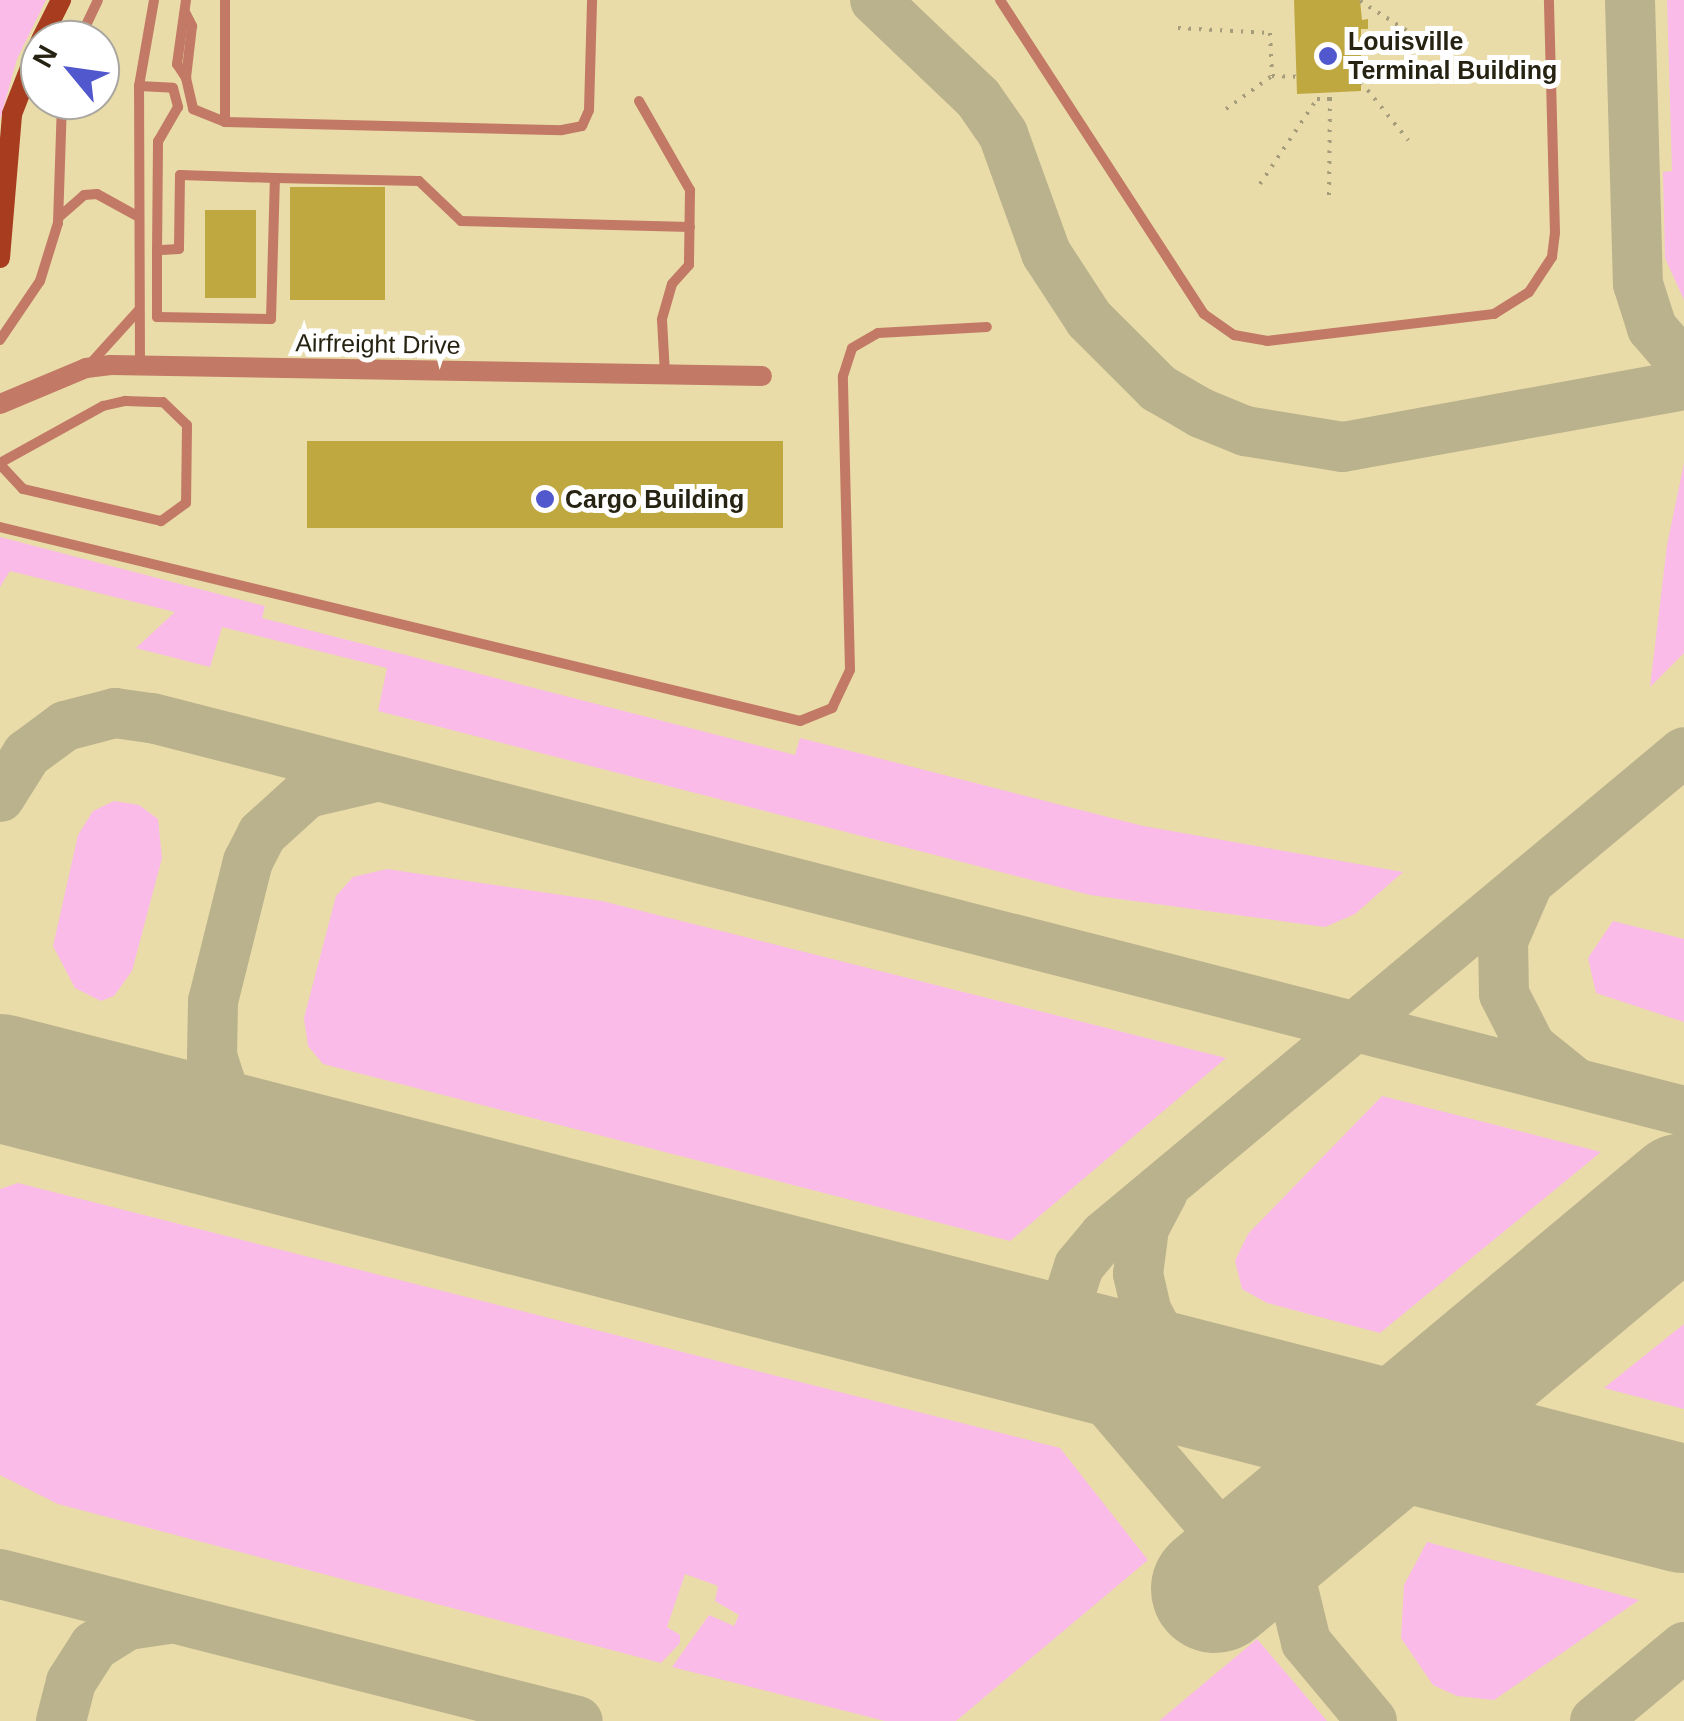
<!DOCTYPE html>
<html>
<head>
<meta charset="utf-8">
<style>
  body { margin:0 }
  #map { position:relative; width:1684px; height:1721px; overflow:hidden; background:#f4e9bd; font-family:Arial,sans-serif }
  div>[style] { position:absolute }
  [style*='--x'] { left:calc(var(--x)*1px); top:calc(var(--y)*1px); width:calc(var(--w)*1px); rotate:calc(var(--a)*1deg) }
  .built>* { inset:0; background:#e9dca9 }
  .green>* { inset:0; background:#fabbe9 }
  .taxiway>* { height:50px; margin:-25px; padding:0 25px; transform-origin:25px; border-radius:25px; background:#bab28d }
  .runway>* { height:128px; margin:-64px; padding:0 64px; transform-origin:64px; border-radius:64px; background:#bab28d }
  .building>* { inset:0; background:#c0a841; transform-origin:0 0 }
  .path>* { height:4px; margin-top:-2px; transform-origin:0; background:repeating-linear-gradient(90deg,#a49c7a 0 2.5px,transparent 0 10.5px) }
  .lane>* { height:10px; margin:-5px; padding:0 5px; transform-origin:5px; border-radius:5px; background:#c27965 }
  .street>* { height:20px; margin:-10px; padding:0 10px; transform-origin:10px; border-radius:10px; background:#c27965 }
  .secondary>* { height:20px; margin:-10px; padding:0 10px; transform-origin:10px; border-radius:10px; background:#a73c1f }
  .dots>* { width:28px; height:28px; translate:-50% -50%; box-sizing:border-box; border:5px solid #fff; border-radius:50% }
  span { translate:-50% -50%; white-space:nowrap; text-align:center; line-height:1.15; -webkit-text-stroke:10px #fff; paint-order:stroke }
  .poi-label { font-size:25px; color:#272312; font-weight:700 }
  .left { translate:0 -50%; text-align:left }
  .street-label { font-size:25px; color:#272312 }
  .north { position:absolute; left:20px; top:20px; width:100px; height:100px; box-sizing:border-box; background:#fff; border:2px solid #a9a7a0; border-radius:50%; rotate:299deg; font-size:28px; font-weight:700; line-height:40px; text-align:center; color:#272312 }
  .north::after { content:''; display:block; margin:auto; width:35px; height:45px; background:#5157cd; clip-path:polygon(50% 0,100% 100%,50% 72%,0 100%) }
</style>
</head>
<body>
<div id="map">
  <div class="built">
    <i style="clip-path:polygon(evenodd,0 0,1684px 0,1684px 1721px,0 1721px,0 0,40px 40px,100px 40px,100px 100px,40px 100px,40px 40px)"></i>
  </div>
  <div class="green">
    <i style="clip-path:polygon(0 0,46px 0,17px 59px,0 120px)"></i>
    <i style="clip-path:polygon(1667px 0,1684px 0,1684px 300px,1665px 258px,1663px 172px,1672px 171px)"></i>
    <i style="clip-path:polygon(1684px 463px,1684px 653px,1650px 687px,1667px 545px)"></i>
    <i style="clip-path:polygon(0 537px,265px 606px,262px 618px,795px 755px,800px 738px,1143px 826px,1403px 872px,1355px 914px,1325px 927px,1090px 895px,378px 711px,387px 668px,222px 627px,210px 667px,136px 648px,175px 612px,10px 571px,0 587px)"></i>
    <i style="clip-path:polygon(114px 801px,139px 805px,158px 819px,162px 858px,132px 971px,114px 996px,101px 1001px,75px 988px,53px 946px,78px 835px,93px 811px)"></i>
    <i style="clip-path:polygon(387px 869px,602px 901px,1226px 1058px,1010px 1241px,323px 1064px,308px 1046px,304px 1018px,336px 896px,353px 877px)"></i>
    <i style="clip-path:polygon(1613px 921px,1684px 939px,1684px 1022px,1596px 993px,1588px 958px)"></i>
    <i style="clip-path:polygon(1382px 1096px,1601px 1152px,1380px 1333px,1267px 1303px,1242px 1289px,1235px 1261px,1248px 1234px)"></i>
    <i style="clip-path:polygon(18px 1183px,1060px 1448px,1148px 1560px,956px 1721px,885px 1721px,672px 1667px,709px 1615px,734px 1626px,739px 1615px,715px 1601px,718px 1586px,685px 1574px,667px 1627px,680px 1635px,680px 1643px,661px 1663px,58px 1504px,0 1475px,0 1189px)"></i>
    <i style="clip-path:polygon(1684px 1324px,1684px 1409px,1604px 1388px)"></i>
    <i style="clip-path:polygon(1427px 1542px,1639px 1600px,1494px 1700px,1457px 1696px,1433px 1685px,1401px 1638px,1404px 1585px)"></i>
    <i style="clip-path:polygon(1257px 1639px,1327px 1721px,1159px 1721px)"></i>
  </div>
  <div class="taxiway">
    <i style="--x:875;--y:0;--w:142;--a:43.6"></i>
    <i style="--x:978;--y:98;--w:44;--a:55.2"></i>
    <i style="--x:1003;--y:134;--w:127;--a:70.1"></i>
    <i style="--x:1046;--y:253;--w:79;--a:56.9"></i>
    <i style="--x:1089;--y:319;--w:98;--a:45"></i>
    <i style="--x:1158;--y:388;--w:50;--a:30.2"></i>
    <i style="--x:1201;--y:413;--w:48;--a:22.2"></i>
    <i style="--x:1245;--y:431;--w:99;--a:9.3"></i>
    <i style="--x:1343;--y:447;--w:347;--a:-10.3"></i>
    <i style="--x:1630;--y:0;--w:284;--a:88.4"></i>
    <i style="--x:1638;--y:284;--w:46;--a:72.3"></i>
    <i style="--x:1652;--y:328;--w:49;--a:49.1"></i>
    <i style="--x:372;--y:778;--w:67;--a:167"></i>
    <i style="--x:307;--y:793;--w:61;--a:137.7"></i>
    <i style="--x:262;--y:834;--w:30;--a:117"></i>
    <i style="--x:248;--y:861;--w:144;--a:104"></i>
    <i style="--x:213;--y:1001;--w:55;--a:91"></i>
    <i style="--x:212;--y:1056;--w:35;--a:72"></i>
    <i style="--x:223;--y:1089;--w:67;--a:48.7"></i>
    <i style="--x:267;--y:1139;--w:214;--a:16.6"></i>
    <i style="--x:0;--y:797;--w:51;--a:-57.9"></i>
    <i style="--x:27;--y:754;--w:47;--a:-36.4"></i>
    <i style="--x:65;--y:726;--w:52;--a:-14.6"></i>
    <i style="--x:115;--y:713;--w:37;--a:8"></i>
    <i style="--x:152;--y:718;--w:1582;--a:14.39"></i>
    <i style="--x:1526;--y:888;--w:58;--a:113.5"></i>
    <i style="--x:1503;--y:941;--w:53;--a:88.9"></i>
    <i style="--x:1504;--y:994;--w:59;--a:63"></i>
    <i style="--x:1531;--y:1047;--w:53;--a:38.8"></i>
    <i style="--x:1163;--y:1192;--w:41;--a:117.8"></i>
    <i style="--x:1144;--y:1228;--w:46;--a:97.4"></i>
    <i style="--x:1138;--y:1274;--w:37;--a:77"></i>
    <i style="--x:1146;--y:1310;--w:44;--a:61.7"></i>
    <i style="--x:1167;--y:1349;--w:60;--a:36.9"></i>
    <i style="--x:1215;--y:1385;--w:143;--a:14.6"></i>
    <i style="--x:1245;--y:1564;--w:240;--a:-130.4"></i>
    <i style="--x:1089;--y:1381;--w:33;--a:-119"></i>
    <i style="--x:1073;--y:1352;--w:52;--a:-95.5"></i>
    <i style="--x:1068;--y:1300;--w:36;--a:-72"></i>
    <i style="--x:1079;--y:1266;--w:39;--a:-50"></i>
    <i style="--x:1104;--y:1236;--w:755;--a:-39.84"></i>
    <i style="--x:0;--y:1574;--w:596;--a:14.27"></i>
    <i style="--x:61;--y:1721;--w:40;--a:-75.6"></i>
    <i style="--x:71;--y:1682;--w:43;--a:-57.4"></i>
    <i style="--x:94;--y:1646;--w:40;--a:-32"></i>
    <i style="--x:128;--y:1625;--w:41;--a:-8.3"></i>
    <i style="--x:1372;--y:1721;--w:103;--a:-129.9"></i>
    <i style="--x:1306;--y:1642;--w:64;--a:-103.6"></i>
    <i style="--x:1291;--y:1580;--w:33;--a:-79"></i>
    <i style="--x:1297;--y:1548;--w:31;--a:-63"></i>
    <i style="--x:1311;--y:1520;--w:200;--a:-40.5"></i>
    <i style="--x:1595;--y:1721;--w:116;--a:-39.7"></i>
  </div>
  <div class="runway">
    <i style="--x:0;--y:1078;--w:1738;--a:14.36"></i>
    <i style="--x:1215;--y:1589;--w:611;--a:-39.89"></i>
  </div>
  <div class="building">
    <i style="clip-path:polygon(1294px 0,1360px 0,1362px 20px,1368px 19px,1368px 29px,1361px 29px,1361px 91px,1297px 94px)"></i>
    <i style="left:290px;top:187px;width:95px;height:113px"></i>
    <i style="left:205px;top:210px;width:51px;height:88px"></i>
    <i style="left:783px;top:441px;width:87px;height:476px;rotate:90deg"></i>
  </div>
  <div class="path">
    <i style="--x:1360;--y:1;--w:71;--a:32.3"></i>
    <i style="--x:1178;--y:28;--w:92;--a:3.1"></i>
    <i style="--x:1270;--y:33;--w:43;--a:87.3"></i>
    <i style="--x:1361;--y:82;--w:75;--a:51"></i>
    <i style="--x:1226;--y:109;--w:57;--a:-35.7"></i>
    <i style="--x:1272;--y:76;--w:24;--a:2"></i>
    <i style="--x:1260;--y:184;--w:102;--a:-56.2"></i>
    <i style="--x:1317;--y:99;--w:13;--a:0"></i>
    <i style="--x:1330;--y:99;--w:7;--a:-90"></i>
    <i style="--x:1329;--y:195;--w:98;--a:-89.4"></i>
  </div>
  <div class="lane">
    <i style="--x:186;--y:0;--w:65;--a:98"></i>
    <i style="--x:177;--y:64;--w:17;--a:57"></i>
    <i style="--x:225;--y:0;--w:122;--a:90"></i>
    <i style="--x:225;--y:122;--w:337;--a:1.4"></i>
    <i style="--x:562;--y:130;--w:20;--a:-11"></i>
    <i style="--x:582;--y:126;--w:17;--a:-66"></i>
    <i style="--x:589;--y:110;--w:110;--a:-88.4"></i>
    <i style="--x:1000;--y:0;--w:374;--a:57"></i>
    <i style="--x:1204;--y:314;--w:37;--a:35"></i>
    <i style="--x:1234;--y:335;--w:34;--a:10"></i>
    <i style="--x:1267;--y:341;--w:229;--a:-6.8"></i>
    <i style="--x:1494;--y:314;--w:41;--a:-32.2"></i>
    <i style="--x:1529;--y:292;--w:42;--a:-56.7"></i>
    <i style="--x:1552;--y:257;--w:24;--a:-83"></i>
    <i style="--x:1555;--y:233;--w:233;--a:-91.5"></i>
    <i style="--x:185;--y:12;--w:16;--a:63"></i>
    <i style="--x:192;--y:26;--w:52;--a:96.6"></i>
    <i style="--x:186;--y:78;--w:32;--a:77"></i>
    <i style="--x:193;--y:109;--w:35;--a:22"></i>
    <i style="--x:79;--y:40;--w:44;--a:-64.6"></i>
    <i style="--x:139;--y:86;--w:87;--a:-80.1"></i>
    <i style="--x:639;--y:101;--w:103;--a:60.2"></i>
    <i style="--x:690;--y:190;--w:75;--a:90.8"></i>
    <i style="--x:689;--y:265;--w:25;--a:132"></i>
    <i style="--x:672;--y:284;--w:37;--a:106"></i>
    <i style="--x:662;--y:320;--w:54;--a:86.8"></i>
    <i style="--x:275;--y:178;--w:144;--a:1.2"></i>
    <i style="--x:419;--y:181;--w:58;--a:43.6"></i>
    <i style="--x:461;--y:221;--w:229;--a:1.5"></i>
    <i style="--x:59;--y:217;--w:33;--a:-41"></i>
    <i style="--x:84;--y:195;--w:13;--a:-4"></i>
    <i style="--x:97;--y:194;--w:48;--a:28.7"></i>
    <i style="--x:0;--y:340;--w:71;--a:-55.9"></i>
    <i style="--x:40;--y:281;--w:61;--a:-72.8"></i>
    <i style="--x:58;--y:223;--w:123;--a:-88.1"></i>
    <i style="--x:90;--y:364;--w:73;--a:-47.8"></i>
    <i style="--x:140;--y:365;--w:279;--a:-90.2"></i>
    <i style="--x:139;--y:86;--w:34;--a:3"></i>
    <i style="--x:173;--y:88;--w:20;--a:75"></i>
    <i style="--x:178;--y:107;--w:39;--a:120"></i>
    <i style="--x:158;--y:141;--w:109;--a:90.5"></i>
    <i style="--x:157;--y:250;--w:67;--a:90"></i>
    <i style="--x:157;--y:317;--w:114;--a:1"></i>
    <i style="--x:271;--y:319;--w:141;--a:-88.4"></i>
    <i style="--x:275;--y:178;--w:95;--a:-178.2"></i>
    <i style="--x:180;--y:175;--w:74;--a:90.8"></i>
    <i style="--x:179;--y:249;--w:22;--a:177"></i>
    <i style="--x:0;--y:463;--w:118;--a:-29"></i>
    <i style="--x:103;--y:406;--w:23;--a:-13"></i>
    <i style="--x:125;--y:401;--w:38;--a:2"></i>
    <i style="--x:163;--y:402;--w:33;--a:44"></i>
    <i style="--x:187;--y:425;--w:78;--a:90.7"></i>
    <i style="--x:186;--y:503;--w:31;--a:144"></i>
    <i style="--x:161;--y:521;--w:142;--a:-166.9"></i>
    <i style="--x:23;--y:489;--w:34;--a:-133"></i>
    <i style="--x:0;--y:527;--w:823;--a:13.63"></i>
    <i style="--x:800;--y:721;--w:35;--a:-22"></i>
    <i style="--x:832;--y:708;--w:42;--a:-64.7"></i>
    <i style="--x:850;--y:670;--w:294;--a:-91.4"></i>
    <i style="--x:843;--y:376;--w:29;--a:-72"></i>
    <i style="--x:852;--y:348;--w:30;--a:-30"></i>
    <i style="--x:878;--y:333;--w:109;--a:-3.2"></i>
  </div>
  <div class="street">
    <i style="--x:0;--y:404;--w:93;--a:-22.7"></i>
    <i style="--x:86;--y:368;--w:25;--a:-7"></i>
    <i style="--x:111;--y:365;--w:651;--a:0.97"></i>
  </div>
  <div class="secondary">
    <i style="--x:41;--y:40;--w:45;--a:-63.4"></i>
    <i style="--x:0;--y:258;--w:144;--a:-85.2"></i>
    <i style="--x:12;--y:114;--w:77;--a:-68.7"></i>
  </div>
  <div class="dots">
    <i style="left:1328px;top:56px;background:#5157cd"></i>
    <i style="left:545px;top:499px;background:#5157cd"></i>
  </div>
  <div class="poi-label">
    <span class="left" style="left:1348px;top:56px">Louisville<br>Terminal Building</span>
    <span class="left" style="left:565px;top:499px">Cargo Building</span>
  </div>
  <div class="street-label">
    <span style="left:378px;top:344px;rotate:1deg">Airfreight Drive</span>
  </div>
  <div class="north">N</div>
</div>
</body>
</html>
